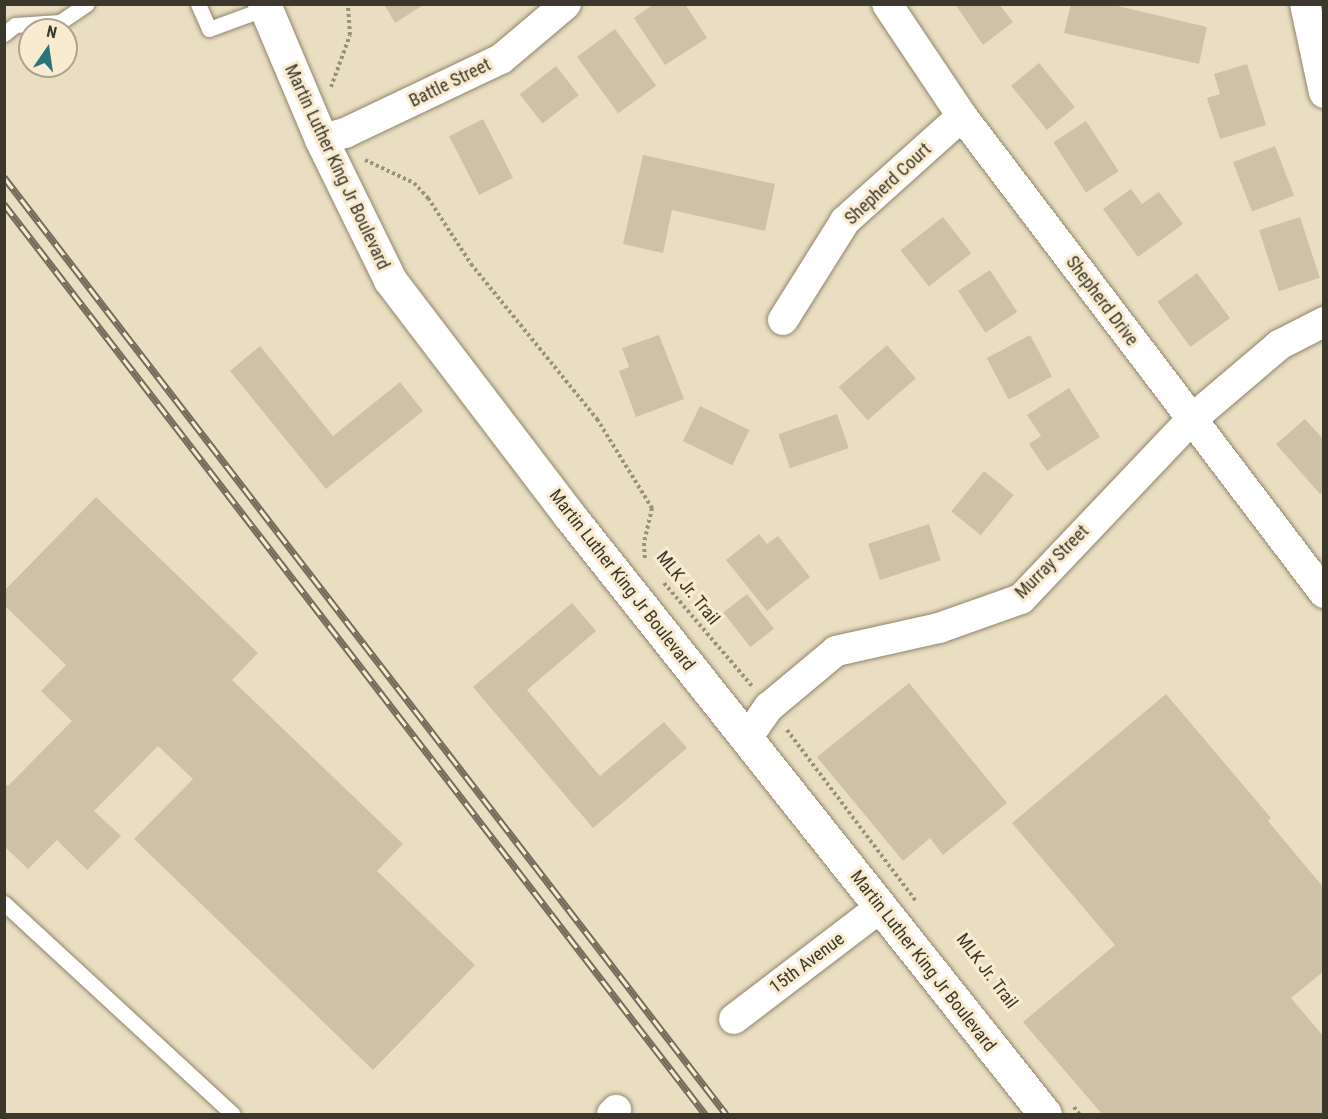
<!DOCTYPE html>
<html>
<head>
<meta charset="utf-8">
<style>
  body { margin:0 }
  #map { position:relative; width:1328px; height:1119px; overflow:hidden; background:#eadec2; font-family:"Roboto Condensed",sans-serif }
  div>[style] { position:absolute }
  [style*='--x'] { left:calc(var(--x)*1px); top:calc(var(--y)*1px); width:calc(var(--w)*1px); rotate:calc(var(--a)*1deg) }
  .building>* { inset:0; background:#cdc1a6; transform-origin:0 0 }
  .path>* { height:4px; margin-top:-2px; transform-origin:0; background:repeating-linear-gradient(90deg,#99917c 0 3px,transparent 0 6px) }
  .roads { filter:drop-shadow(0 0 2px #8f846a) drop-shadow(0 0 2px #8f846a) }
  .lane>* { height:15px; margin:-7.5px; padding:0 7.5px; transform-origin:7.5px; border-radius:7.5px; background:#fff }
  .street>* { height:30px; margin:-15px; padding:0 15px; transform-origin:15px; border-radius:15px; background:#fff }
  .secondary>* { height:33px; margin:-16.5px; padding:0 16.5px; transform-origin:16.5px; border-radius:16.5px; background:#fff }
  .rail>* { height:7px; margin-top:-3.5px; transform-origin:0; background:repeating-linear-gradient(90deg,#f8ebcf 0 14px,#746d5d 0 28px); box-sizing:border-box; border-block:2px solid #746d5d }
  span { translate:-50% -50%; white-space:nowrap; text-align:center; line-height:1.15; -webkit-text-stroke:6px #f8ebcf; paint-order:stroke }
  .street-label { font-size:18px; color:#3c372c }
  .frame { position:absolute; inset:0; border:6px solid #3c372c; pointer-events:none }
  .north { position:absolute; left:18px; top:18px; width:60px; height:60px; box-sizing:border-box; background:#f8ebcf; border:2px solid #ada38e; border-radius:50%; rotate:13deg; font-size:16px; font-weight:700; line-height:24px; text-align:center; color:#3c372c }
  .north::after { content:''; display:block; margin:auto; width:21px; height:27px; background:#2c747d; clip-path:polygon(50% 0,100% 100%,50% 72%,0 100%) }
</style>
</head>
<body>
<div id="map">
  <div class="building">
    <i style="clip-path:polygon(384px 4px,425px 4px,395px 23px)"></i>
    <i style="clip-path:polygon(654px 4px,685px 4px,707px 38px,665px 65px,634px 18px)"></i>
    <i style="clip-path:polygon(955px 4px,999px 4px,1013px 22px,983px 45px)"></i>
    <i style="clip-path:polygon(1071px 4px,1109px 4px,1207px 27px,1199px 64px,1064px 33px)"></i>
    <i style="left:615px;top:29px;width:70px;height:47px;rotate:54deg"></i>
    <i style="left:1039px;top:63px;width:57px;height:36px;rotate:51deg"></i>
    <i style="clip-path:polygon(1247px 64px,1266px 125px,1220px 139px,1207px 98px,1220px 94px,1214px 74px)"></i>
    <i style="left:556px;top:66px;width:37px;height:46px;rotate:52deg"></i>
    <i style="left:483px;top:119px;width:66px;height:38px;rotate:63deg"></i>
    <i style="left:1086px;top:121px;width:60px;height:39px;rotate:57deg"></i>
    <i style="left:1275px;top:146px;width:53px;height:45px;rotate:69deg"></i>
    <i style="clip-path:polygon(643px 155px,775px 184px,765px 231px,672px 210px,663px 253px,623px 244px)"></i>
    <i style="clip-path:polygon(1131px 189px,1142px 204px,1159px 192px,1183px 224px,1138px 257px,1103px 209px)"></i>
    <i style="left:943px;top:217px;width:46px;height:54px;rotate:52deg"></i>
    <i style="left:1300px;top:217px;width:64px;height:43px;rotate:72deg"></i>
    <i style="left:990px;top:270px;width:50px;height:38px;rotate:57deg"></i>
    <i style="left:1197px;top:273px;width:56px;height:49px;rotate:54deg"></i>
    <i style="clip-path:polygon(659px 335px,684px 399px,636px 417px,619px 371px,629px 367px,622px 348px)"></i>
    <i style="left:1030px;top:335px;width:47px;height:49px;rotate:62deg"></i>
    <i style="left:887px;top:345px;width:44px;height:64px;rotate:49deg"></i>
    <i style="clip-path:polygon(260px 346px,333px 436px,400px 382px,423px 411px,326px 489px,230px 371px)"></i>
    <i style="clip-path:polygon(1069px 388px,1100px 437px,1047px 471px,1029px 444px,1041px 436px,1027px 415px)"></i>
    <i style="left:700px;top:406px;width:55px;height:39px;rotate:26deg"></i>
    <i style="left:837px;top:414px;width:36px;height:62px;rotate:71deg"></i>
    <i style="clip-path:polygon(1305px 419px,1324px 440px,1324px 491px,1320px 494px,1276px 444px)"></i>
    <i style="left:984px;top:471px;width:38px;height:52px;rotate:39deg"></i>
    <i style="clip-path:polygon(96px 497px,258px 653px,232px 680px,403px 844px,377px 871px,475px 965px,373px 1070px,134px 839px,193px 779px,158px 746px,94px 811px,121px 836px,87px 870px,57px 840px,28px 869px,4px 846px,4px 783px,8px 786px,72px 721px,41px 691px,66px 665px,4px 605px,4px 591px)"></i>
    <i style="left:929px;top:524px;width:38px;height:64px;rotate:72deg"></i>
    <i style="clip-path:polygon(759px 534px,767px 544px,778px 536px,810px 577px,767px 611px,726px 560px)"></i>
    <i style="left:747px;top:594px;width:44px;height:30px;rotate:52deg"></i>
    <i style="clip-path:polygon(572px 603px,596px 631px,527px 690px,600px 776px,664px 722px,687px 748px,593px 828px,473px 687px)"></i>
    <i style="clip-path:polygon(909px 683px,1007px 803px,943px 855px,930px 838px,903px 861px,817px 757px)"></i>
    <i style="clip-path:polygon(1166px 694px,1271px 818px,1268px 821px,1324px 888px,1324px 971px,1291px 998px,1324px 1037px,1324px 1114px,1102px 1114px,1023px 1022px,1115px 945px,1012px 823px)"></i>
  </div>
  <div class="path">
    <i style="--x:331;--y:87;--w:55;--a:-69.9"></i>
    <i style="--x:350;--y:35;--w:31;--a:-94"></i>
    <i style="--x:365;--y:160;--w:54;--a:25.1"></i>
    <i style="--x:414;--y:183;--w:21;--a:47"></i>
    <i style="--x:428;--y:198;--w:79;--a:56.9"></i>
    <i style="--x:471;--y:264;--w:200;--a:50.9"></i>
    <i style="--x:597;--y:419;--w:105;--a:58.3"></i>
    <i style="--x:652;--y:508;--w:36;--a:103"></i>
    <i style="--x:644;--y:543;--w:18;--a:87"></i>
    <i style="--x:664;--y:583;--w:135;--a:49.5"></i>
    <i style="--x:787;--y:730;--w:214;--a:53"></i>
    <i style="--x:1074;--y:1107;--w:9;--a:54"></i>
  </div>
  <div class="roads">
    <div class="lane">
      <i style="--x:198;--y:4;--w:27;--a:66"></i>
      <i style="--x:209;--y:29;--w:61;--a:-20.2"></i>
      <i style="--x:4;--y:34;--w:14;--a:-39"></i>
      <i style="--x:15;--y:25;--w:45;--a:-3.8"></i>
      <i style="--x:60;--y:22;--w:32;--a:-34"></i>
      <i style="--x:4;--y:903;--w:311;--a:42.7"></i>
    </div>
    <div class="street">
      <i style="--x:887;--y:4;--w:135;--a:56.2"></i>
      <i style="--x:962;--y:116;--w:599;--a:52.8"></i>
      <i style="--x:1305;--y:4;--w:91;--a:77.9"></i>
      <i style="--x:321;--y:139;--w:25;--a:-14"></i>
      <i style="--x:345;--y:133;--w:173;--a:-25.4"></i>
      <i style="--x:501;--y:59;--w:85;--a:-40.2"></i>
      <i style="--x:783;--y:320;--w:117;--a:-57.9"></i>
      <i style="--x:845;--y:221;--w:157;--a:-41.9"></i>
      <i style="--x:747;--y:738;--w:38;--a:-55"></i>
      <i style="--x:769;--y:707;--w:87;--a:-39.9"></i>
      <i style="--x:836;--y:651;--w:106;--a:-12.6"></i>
      <i style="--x:939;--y:628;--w:87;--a:-19.5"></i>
      <i style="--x:1021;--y:599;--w:247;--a:-46.5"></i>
      <i style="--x:1191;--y:420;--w:116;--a:-40.4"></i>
      <i style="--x:1279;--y:345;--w:51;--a:-27.1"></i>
      <i style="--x:734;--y:1019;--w:185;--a:-37.3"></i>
      <i style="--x:612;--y:1114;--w:6;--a:-45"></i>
    </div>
    <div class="secondary">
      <i style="--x:264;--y:4;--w:147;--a:67.1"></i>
      <i style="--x:321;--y:139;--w:157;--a:63.9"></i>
      <i style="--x:390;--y:280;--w:295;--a:52.7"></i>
      <i style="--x:569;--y:515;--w:765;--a:51.53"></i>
    </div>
  </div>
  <div class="rail">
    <i style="--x:4;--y:177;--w:1183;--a:52.38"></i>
    <i style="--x:4;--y:204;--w:1149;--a:52.39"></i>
  </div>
  <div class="street-label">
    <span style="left:450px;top:83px;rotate:-26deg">Battle Street</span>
    <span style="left:337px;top:167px;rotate:65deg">Martin Luther King Jr Boulevard</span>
    <span style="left:888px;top:184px;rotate:-43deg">Shepherd Court</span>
    <span style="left:1102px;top:301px;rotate:53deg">Shepherd Drive</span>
    <span style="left:1052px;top:562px;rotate:-45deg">Murray Street</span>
    <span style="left:622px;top:580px;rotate:52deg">Martin Luther King Jr Boulevard</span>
    <span style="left:688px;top:588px;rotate:51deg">MLK Jr. Trail</span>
    <span style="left:923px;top:961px;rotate:52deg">Martin Luther King Jr Boulevard</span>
    <span style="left:807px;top:963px;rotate:-37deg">15th Avenue</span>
    <span style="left:987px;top:971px;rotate:53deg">MLK Jr. Trail</span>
  </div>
  <div class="frame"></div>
  <div class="north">N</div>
</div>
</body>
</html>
